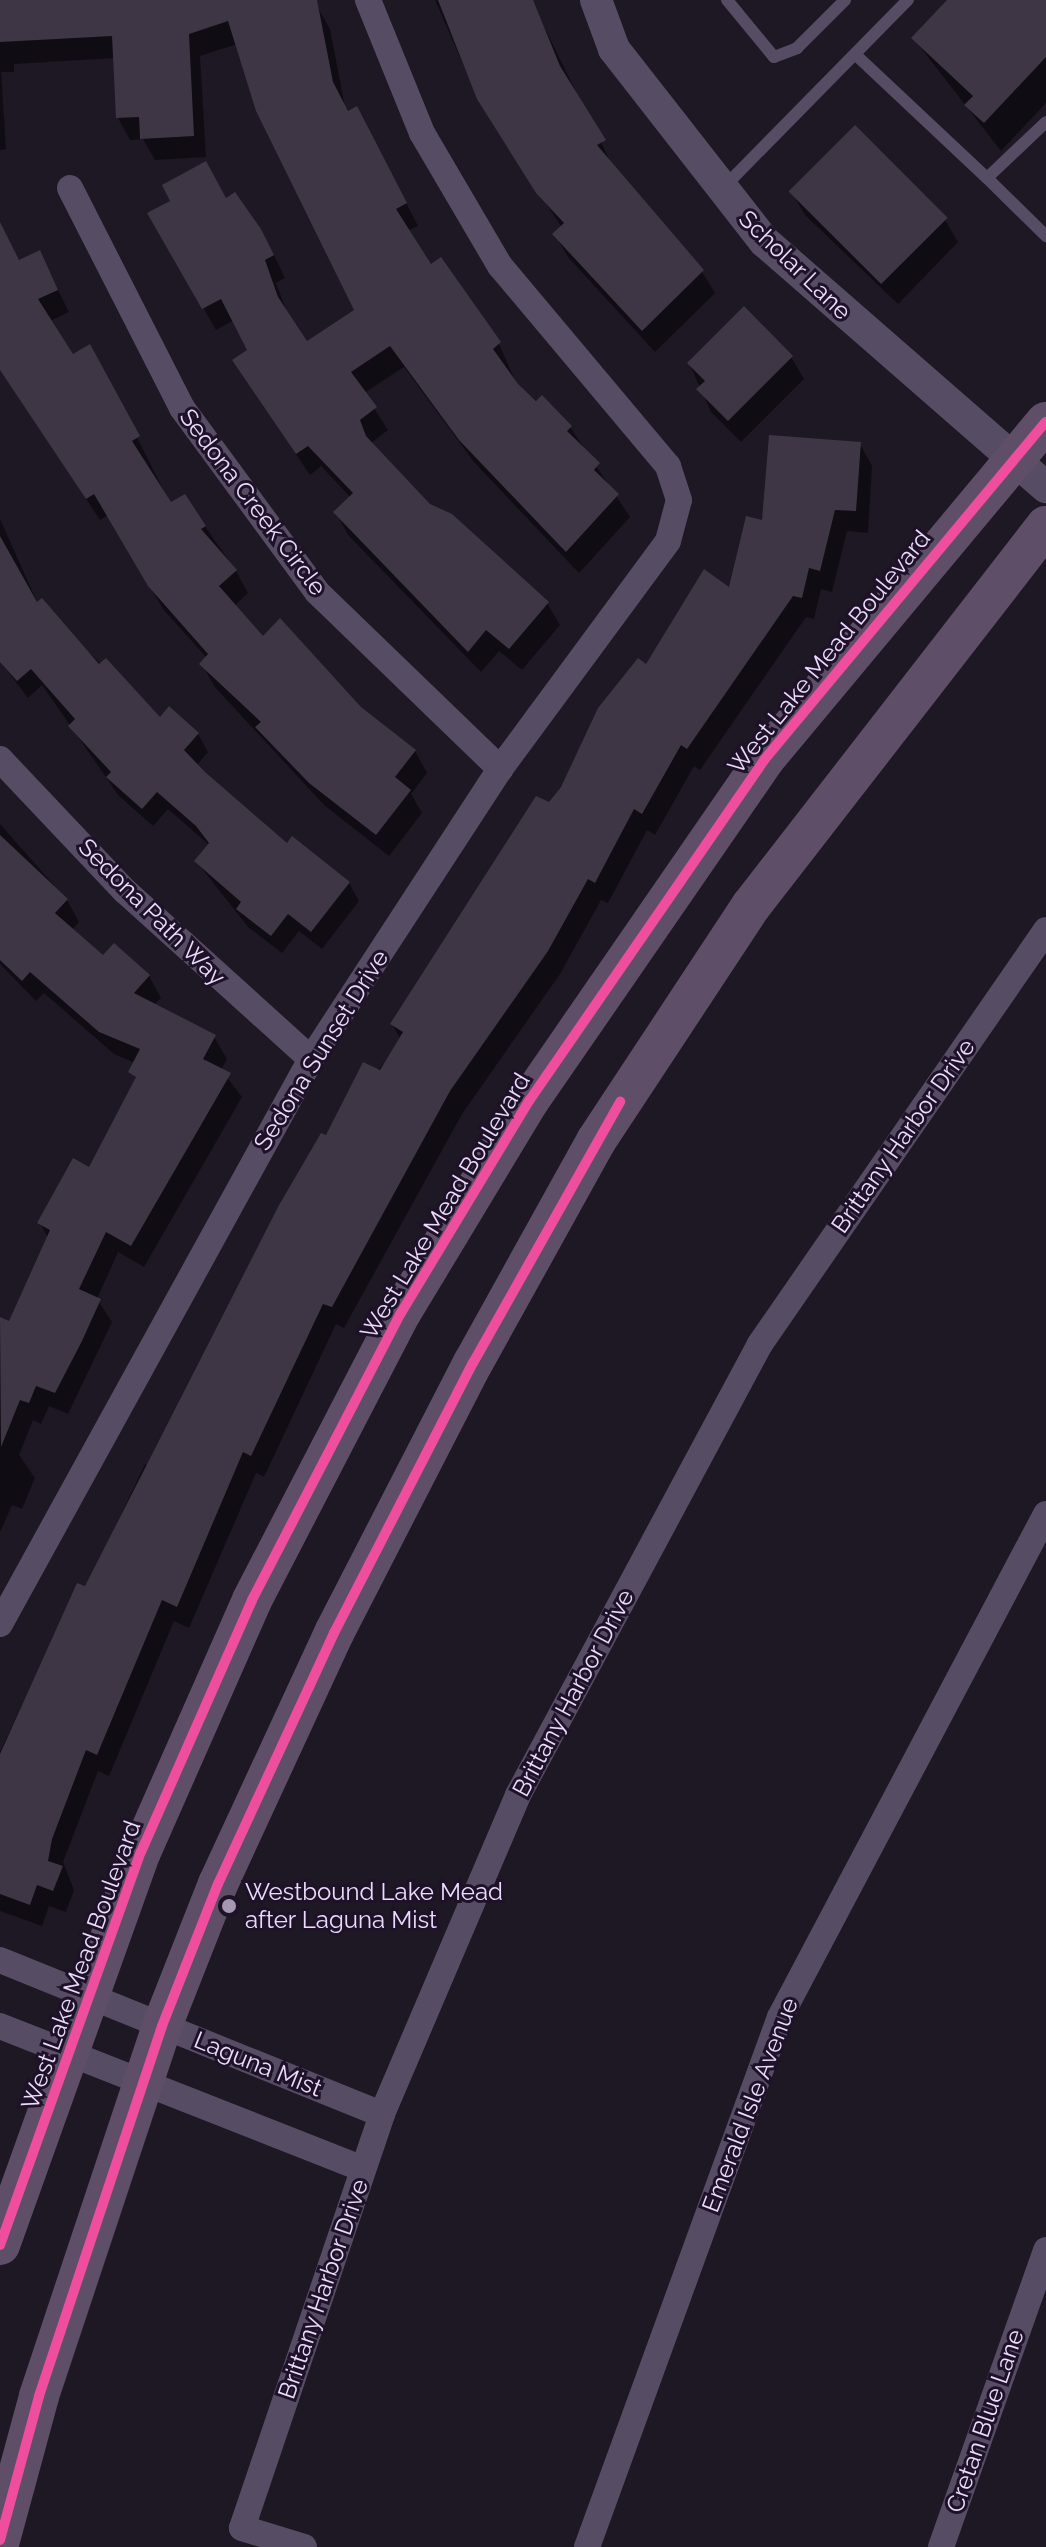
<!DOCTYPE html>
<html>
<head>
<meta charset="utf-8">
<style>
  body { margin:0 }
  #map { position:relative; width:1046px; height:2547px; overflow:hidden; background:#1e1724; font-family:Raleway,sans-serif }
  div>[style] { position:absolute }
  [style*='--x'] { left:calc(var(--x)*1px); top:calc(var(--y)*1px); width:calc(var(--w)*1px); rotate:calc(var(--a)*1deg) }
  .shadow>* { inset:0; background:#0007 }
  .building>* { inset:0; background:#3e3645; transform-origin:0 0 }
  .service>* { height:12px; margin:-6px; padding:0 6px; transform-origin:6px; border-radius:6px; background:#564d64 }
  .minor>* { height:26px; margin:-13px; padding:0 13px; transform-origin:13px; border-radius:13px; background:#564d64 }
  .tertiary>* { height:32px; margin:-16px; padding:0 16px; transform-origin:16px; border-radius:16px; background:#564d64 }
  .primary>* { height:40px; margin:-20px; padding:0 20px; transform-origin:20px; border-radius:20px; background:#5f4e68 }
  .cycleway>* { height:10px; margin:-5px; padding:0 5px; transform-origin:5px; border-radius:5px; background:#ef4d9e }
  .dots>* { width:22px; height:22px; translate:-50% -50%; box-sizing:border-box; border:4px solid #1e1229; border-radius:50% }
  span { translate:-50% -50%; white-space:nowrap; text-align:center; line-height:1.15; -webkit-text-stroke:6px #1e1229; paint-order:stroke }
  .street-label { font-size:24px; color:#ebdcfd }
  .poi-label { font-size:24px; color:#ebdcfd }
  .left { translate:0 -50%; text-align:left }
</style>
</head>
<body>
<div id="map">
  <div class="shadow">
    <i style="clip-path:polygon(0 0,306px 0,318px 8px,330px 29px,345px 107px,369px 131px,418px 226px,407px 231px,430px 266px,440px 260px,499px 344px,517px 385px,570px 427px,630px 517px,579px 573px,474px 462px,404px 367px,364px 393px,388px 430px,371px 443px,429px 505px,547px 603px,560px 625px,522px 670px,499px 651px,481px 672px,348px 535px,336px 513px,351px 498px,321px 466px,310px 475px,234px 361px,250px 351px,234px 320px,216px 330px,149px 214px,225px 200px,273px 253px,285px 278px,276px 283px,288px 315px,307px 344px,357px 310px,237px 44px,200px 56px,206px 157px,155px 160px,143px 139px,130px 140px,118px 118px,115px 58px,14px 64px,14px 72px,1px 72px,6px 149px,0 150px)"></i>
    <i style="clip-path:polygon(435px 0,531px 0,612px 165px,702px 272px,715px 293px,655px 352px,568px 257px,555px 235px,562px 228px,478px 98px)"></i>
    <i style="clip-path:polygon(950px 0,1046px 0,1046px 103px,1001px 151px,914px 39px)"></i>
    <i style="clip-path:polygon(792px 193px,945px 220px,958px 242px,898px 304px,805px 215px)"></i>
    <i style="clip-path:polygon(0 224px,19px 262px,39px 253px,69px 312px,50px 321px,72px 357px,102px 368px,171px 505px,184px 496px,236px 571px,248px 593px,234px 606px,263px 639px,415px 751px,427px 773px,411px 794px,422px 813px,389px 856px,324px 805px,214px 686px,202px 664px,207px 658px,163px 609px,108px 515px,100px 520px,16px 393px,0 364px)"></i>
    <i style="clip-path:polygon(791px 357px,804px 379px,741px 442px,711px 412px,689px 363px)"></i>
    <i style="clip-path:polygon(860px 444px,872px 466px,868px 533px,847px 531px,832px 592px,821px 589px,814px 619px,806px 617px,700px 770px,694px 766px,655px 835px,647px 830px,608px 903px,601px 900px,560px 974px,462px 1114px,344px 1328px,336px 1324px,264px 1477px,256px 1473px,189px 1628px,174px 1621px,109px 1776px,98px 1771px,63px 1862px,74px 1890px,66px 1912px,49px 1906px,42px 1926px,0 1911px,0 1752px,78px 1585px,86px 1589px,145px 1464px,152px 1468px,327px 1138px,401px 1040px,392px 1024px,646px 667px,730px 590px,764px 522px)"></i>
    <i style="clip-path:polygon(0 519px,38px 604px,160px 720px,198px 734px,208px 752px,196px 766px,287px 846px,349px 883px,359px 901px,322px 949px,299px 931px,282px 953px,248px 927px,196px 861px,208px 844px,168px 809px,153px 826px,119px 796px,42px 685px,28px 698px,0 661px)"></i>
    <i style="clip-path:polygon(0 824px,67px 900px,79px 922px,72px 930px,104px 958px,149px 976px,161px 998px,154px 1005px,214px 1037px,227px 1059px,221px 1070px,242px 1097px,144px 1267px,118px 1252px,97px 1299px,112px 1322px,68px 1414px,49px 1406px,41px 1424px,33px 1420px,19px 1455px,35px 1478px,22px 1509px,12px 1505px,0 1532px,0 1319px,10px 1323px,48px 1238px,40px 1223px,90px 1169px,136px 1082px,135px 1063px,114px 1054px,44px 993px,36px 1001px,0 964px)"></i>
  </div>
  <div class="building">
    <i style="clip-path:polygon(0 0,317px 0,333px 82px,348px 111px,357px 106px,407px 203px,396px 209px,431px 264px,441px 257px,501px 342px,493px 349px,518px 384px,536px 401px,542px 395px,572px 426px,567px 431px,600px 463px,594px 470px,619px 494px,566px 552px,459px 440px,390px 346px,351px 372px,377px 407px,360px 420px,366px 436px,430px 504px,452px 514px,549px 602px,509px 649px,486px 630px,468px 652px,333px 512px,353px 493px,308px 446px,296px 454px,232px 360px,247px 350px,221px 299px,202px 309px,147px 213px,170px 201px,162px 185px,206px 161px,226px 198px,235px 192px,261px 229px,274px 255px,265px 260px,278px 297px,307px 341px,354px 310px,256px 111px,228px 21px,189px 34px,194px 136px,140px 139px,139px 117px,116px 118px,112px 36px,0 42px)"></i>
    <i style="clip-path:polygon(438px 0,533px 0,560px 66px,606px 140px,597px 145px,704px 270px,642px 331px,552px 234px,564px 223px,536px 193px,477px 99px)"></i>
    <i style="clip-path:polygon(947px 0,1046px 0,1046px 57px,984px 123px,964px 105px,973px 96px,911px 38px)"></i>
    <i style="left:855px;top:125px;width:131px;height:94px;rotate:45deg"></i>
    <i style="clip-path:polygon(0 222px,19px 260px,40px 250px,58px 290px,38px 299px,73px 354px,90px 344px,140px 436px,132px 441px,171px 502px,185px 494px,206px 526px,201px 529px,237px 570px,219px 586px,263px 636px,280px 618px,361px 707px,416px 750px,395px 777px,411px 790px,376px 835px,309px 783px,255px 727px,261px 722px,199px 664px,208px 654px,148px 586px,94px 494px,86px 499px,0 370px)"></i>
    <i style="clip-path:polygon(744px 306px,793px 356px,728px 421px,696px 389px,705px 381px,687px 363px)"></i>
    <i style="clip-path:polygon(769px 435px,861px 442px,856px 511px,835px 510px,820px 571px,809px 568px,802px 598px,793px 596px,687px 749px,681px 745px,642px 814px,634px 809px,595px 883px,588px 879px,548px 951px,450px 1091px,332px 1307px,323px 1304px,251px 1456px,243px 1452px,177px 1607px,162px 1600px,97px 1755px,86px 1750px,52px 1839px,48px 1861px,63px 1866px,53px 1891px,37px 1885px,30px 1905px,0 1894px,0 1754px,77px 1583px,85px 1586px,278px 1207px,321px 1133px,326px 1135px,363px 1062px,380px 1070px,403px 1032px,390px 1024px,536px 796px,549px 802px,561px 787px,598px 708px,638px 658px,646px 664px,704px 569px,729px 587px,746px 516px,762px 520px)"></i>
    <i style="clip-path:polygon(0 536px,37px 602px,42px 598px,99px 664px,106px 658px,160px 717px,169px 706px,199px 733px,184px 750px,205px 772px,287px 843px,292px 836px,350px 882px,311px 932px,288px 914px,271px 936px,236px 909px,241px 902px,194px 861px,209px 843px,196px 826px,157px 792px,142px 809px,106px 777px,111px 772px,68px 726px,75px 719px,31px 669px,17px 681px,0 662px)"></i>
    <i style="clip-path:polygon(0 835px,68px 899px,55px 913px,103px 955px,114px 943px,150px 975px,134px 993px,216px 1035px,203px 1059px,231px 1073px,131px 1246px,106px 1232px,79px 1289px,101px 1299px,82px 1341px,55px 1393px,36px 1386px,29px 1403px,20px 1400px,1px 1447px,0 1317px,9px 1321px,50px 1230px,37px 1223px,73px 1158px,89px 1167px,136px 1077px,128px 1072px,140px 1049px,99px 1032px,30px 972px,22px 981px,0 960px)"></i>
  </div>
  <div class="service">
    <i style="--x:727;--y:0;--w:74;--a:50.5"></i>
    <i style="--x:774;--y:57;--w:25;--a:-21"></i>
    <i style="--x:797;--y:48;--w:68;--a:-45"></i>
    <i style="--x:857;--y:56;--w:178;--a:43.2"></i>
    <i style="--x:987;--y:178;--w:81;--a:-43.5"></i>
    <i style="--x:987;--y:178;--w:83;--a:44.5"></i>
    <i style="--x:725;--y:186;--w:261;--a:-45.5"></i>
  </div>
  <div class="minor">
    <i style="--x:70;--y:188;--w:247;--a:63"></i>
    <i style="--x:182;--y:408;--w:228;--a:53.7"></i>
    <i style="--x:317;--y:592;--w:255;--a:44"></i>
    <i style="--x:0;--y:759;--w:182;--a:46.6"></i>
    <i style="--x:125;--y:891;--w:251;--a:42.1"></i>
    <i style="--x:0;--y:1624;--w:645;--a:-61.17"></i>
    <i style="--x:311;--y:1059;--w:346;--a:-56.9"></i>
    <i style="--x:500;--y:769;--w:283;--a:-53.6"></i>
    <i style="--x:668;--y:541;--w:42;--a:-75"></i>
    <i style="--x:679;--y:500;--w:36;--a:-108"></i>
    <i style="--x:668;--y:466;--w:261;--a:-130"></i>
    <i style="--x:500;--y:266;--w:154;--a:-120.4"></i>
    <i style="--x:422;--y:133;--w:144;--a:-112.1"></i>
    <i style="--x:0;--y:1960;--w:412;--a:22"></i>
    <i style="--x:0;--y:2026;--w:390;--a:21.5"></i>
    <i style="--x:304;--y:2547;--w:65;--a:-163"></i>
    <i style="--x:242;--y:2528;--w:437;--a:-71.3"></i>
    <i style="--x:382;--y:2114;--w:347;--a:-66.9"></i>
    <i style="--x:518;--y:1795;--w:512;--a:-61.78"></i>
    <i style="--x:760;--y:1344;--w:503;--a:-55.36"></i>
    <i style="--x:587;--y:2547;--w:564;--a:-69.99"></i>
    <i style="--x:780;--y:2017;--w:569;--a:-62.13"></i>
    <i style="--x:941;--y:2547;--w:315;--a:-70.5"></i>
  </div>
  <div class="tertiary">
    <i style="--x:596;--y:0;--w:52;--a:69.8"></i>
    <i style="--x:614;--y:49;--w:245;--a:52"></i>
    <i style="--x:765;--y:242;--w:373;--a:41.1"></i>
  </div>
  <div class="primary">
    <i style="--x:0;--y:2245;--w:418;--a:-70.3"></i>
    <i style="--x:141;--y:1852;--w:275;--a:-66.2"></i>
    <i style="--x:252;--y:1600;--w:323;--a:-62.6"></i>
    <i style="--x:401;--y:1313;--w:248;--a:-58.9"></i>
    <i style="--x:529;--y:1101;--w:414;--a:-55.4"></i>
    <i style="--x:764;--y:760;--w:440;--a:-50.2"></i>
    <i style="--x:0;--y:2540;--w:149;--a:-74.8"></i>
    <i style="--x:39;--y:2396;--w:390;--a:-71.6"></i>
    <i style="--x:162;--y:2026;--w:153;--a:-68.5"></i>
    <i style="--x:218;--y:1884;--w:277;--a:-65.2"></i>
    <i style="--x:334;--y:1633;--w:304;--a:-62.8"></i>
    <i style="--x:473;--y:1363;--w:254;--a:-61"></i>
    <i style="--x:596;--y:1141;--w:282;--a:-56.6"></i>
    <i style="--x:751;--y:906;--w:481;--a:-52.2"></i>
  </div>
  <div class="cycleway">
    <i style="--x:0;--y:2245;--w:418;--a:-70.3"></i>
    <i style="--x:141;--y:1852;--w:275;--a:-66.2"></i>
    <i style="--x:252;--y:1600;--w:323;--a:-62.6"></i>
    <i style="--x:401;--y:1313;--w:248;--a:-58.9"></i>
    <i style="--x:529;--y:1101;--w:414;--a:-55.4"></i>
    <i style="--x:764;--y:760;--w:440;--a:-50.2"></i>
    <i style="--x:0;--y:2540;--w:149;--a:-74.8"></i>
    <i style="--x:39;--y:2396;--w:390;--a:-71.6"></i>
    <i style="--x:162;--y:2026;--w:153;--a:-68.5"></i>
    <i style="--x:218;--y:1884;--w:277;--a:-65.2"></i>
    <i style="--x:334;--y:1633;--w:304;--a:-62.8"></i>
    <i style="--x:473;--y:1363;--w:300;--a:-60.6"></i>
  </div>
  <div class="dots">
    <i style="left:229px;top:1906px;background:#a397b1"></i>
  </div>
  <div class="street-label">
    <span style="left:795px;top:265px;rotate:44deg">Scholar Lane</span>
    <span style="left:253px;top:502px;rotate:53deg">Sedona Creek Circle</span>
    <span style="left:829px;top:652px;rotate:-51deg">West Lake Mead Boulevard</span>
    <span style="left:152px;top:912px;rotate:45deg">Sedona Path Way</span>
    <span style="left:321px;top:1050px;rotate:-58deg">Sedona Sunset Drive</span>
    <span style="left:903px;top:1136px;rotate:-55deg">Brittany Harbor Drive</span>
    <span style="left:445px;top:1206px;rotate:-59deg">West Lake Mead Boulevard</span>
    <span style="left:573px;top:1693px;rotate:-62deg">Brittany Harbor Drive</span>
    <span style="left:81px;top:1965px;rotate:-70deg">West Lake Mead Boulevard</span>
    <span style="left:258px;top:2064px;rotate:22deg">Laguna Mist</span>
    <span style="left:750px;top:2105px;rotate:-69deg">Emerald Isle Avenue</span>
    <span style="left:323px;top:2289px;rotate:-71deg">Brittany Harbor Drive</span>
    <span style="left:985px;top:2421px;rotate:-71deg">Cretan Blue Lane</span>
  </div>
  <div class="poi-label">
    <span class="left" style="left:245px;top:1906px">Westbound Lake Mead<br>after Laguna Mist</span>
  </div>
</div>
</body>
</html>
